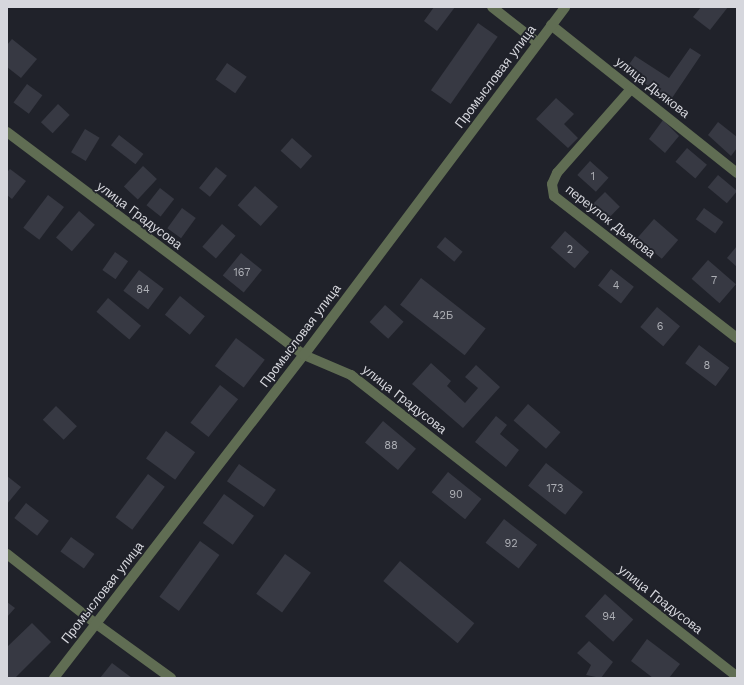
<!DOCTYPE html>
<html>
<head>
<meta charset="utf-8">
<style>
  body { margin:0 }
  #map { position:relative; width:744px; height:685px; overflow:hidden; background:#20222a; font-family:"Work Sans",sans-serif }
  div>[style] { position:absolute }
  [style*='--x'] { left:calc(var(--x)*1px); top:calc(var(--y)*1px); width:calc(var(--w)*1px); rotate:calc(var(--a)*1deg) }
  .building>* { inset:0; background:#373943; transform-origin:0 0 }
  .minor>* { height:10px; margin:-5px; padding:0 5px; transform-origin:5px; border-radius:5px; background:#606d53 }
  span { translate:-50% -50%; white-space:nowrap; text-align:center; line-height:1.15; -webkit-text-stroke:3.5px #20222a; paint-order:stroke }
  .number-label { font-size:11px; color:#aeb0b6 }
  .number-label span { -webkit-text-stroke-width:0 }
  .street-label { font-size:13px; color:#d6d7dd }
  .frame { position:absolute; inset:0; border:8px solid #d6d7dd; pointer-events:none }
</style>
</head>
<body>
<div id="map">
  <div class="building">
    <i style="clip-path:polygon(434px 7px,455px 7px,437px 31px,424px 21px)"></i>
    <i style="clip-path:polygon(701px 7px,728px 7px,710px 30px,693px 17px)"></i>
    <i style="left:478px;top:23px;width:24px;height:82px;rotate:35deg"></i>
    <i style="clip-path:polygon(12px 39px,37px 59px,21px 78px,7px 67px,7px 45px)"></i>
    <i style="clip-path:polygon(690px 48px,701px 55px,670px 101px,625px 70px,635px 56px,669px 78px)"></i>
    <i style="left:227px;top:63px;width:24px;height:20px;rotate:35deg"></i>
    <i style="left:27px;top:84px;width:19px;height:23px;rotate:36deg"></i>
    <i style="clip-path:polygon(556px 98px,574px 114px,564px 124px,578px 138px,568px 148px,536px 119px)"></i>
    <i style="left:58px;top:104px;width:16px;height:25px;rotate:43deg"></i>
    <i style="clip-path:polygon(663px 120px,679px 136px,665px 153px,649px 139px)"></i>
    <i style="clip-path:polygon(718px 122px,737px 137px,737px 148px,731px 156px,708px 135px)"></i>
    <i style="left:85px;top:129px;width:17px;height:27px;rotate:31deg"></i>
    <i style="left:119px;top:135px;width:31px;height:13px;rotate:38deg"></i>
    <i style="left:292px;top:138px;width:27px;height:17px;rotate:42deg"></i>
    <i style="left:687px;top:148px;width:26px;height:18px;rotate:40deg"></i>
    <i style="left:590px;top:161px;width:25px;height:19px;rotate:42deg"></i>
    <i style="left:143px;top:166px;width:19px;height:28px;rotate:43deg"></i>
    <i style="left:216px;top:167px;width:14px;height:27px;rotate:39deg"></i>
    <i style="clip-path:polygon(10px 169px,26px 181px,12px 199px,7px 195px,7px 172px)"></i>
    <i style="left:718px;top:175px;width:25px;height:16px;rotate:40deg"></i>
    <i style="left:255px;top:186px;width:31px;height:26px;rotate:42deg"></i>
    <i style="left:160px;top:188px;width:18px;height:22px;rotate:38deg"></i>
    <i style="left:605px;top:192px;width:21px;height:21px;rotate:45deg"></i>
    <i style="left:48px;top:195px;width:20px;height:41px;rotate:37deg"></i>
    <i style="left:182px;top:208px;width:17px;height:25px;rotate:36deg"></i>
    <i style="left:704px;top:208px;width:24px;height:14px;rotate:36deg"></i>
    <i style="left:79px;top:211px;width:21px;height:35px;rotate:41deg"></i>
    <i style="left:654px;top:219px;width:32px;height:25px;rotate:41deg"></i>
    <i style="left:222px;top:224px;width:18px;height:30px;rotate:41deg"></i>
    <i style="left:565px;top:231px;width:32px;height:22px;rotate:41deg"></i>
    <i style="left:445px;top:237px;width:23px;height:13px;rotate:40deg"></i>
    <i style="clip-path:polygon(737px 246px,737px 267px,727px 258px)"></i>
    <i style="left:115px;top:252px;width:16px;height:22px;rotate:35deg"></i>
    <i style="left:241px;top:253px;width:27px;height:29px;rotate:39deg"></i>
    <i style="left:708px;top:260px;width:37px;height:25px;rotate:41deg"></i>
    <i style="left:611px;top:269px;width:29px;height:21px;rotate:38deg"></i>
    <i style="left:139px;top:270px;width:31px;height:26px;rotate:37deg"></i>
    <i style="left:421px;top:278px;width:82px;height:34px;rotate:38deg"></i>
    <i style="left:180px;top:296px;width:32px;height:24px;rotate:39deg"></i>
    <i style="left:108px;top:298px;width:43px;height:18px;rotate:40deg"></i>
    <i style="left:385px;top:305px;width:25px;height:23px;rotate:42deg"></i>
    <i style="left:657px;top:307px;width:30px;height:26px;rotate:40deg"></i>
    <i style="left:236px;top:338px;width:36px;height:35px;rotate:37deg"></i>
    <i style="left:699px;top:345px;width:38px;height:23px;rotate:37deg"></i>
    <i style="clip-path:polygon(431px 363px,451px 381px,447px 386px,465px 403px,478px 388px,465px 377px,476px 365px,500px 387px,463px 428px,412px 384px)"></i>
    <i style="left:220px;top:385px;width:23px;height:48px;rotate:38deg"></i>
    <i style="left:528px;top:404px;width:43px;height:22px;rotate:41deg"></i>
    <i style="left:56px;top:406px;width:29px;height:19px;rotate:44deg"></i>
    <i style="clip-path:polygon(496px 416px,507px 425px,500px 434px,519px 450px,506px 467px,475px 442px)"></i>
    <i style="left:383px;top:421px;width:43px;height:28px;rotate:40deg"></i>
    <i style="left:166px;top:431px;width:36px;height:34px;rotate:36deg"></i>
    <i style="left:546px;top:463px;width:47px;height:29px;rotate:38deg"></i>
    <i style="left:239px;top:464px;width:45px;height:21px;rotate:35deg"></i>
    <i style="left:448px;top:472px;width:43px;height:26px;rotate:39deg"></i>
    <i style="left:148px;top:474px;width:21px;height:54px;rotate:37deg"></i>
    <i style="clip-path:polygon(7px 476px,21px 487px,7px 504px)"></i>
    <i style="left:224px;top:494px;width:37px;height:36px;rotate:36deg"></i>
    <i style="left:26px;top:503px;width:29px;height:19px;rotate:38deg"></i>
    <i style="left:504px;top:519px;width:42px;height:30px;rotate:38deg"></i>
    <i style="left:71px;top:537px;width:29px;height:18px;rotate:36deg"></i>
    <i style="left:200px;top:541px;width:24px;height:69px;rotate:36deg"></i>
    <i style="left:285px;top:554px;width:32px;height:49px;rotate:36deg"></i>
    <i style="left:400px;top:561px;width:97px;height:26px;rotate:40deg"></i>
    <i style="left:605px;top:594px;width:38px;height:30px;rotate:42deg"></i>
    <i style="clip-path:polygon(7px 602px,15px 608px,7px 617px)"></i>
    <i style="clip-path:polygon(32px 623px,51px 642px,15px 678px,7px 678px,7px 647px)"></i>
    <i style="clip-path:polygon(647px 639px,680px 664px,669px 678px,653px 678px,631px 661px)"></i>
    <i style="clip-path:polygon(589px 641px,613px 662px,601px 678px,586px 675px,591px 665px,577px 653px)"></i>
    <i style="clip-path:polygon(112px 663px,132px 678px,100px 678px)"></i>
  </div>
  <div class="minor">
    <i style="--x:492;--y:7;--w:58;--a:38"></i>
    <i style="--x:551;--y:25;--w:238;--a:38.5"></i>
    <i style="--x:631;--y:89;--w:112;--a:131.4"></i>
    <i style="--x:557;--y:173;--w:12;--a:114"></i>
    <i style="--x:552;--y:184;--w:12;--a:81"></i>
    <i style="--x:554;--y:196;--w:232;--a:37.8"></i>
    <i style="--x:7;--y:132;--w:371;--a:36.9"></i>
    <i style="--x:304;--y:355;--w:51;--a:23.1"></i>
    <i style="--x:351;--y:375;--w:490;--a:38"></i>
    <i style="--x:7;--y:554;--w:112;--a:38.1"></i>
    <i style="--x:95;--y:623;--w:94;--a:35.9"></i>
    <i style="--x:54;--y:678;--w:408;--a:-52.3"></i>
    <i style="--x:304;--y:355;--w:435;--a:-53.1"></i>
  </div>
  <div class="number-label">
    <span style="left:593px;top:177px">1</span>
    <span style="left:570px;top:250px">2</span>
    <span style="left:242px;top:273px">167</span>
    <span style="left:714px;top:281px">7</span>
    <span style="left:616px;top:286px">4</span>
    <span style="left:143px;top:290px">84</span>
    <span style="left:443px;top:316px">42Б</span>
    <span style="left:660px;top:327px">6</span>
    <span style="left:707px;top:366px">8</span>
    <span style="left:391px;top:446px">88</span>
    <span style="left:555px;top:489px">173</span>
    <span style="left:456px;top:495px">90</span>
    <span style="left:511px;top:544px">92</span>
    <span style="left:609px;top:617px">94</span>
  </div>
  <div class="street-label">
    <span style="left:496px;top:77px;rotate:-53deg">Промысловая улица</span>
    <span style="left:652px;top:88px;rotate:38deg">улица Дьякова</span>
    <span style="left:139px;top:216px;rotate:37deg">улица Градусова</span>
    <span style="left:610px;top:222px;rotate:38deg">переулок Дьякова</span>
    <span style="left:301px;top:336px;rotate:-53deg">Промысловая улица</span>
    <span style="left:404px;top:400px;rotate:38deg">улица Градусова</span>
    <span style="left:103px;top:593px;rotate:-52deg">Промысловая улица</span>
    <span style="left:660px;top:600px;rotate:38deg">улица Градусова</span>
  </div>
  <div class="frame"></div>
</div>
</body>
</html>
